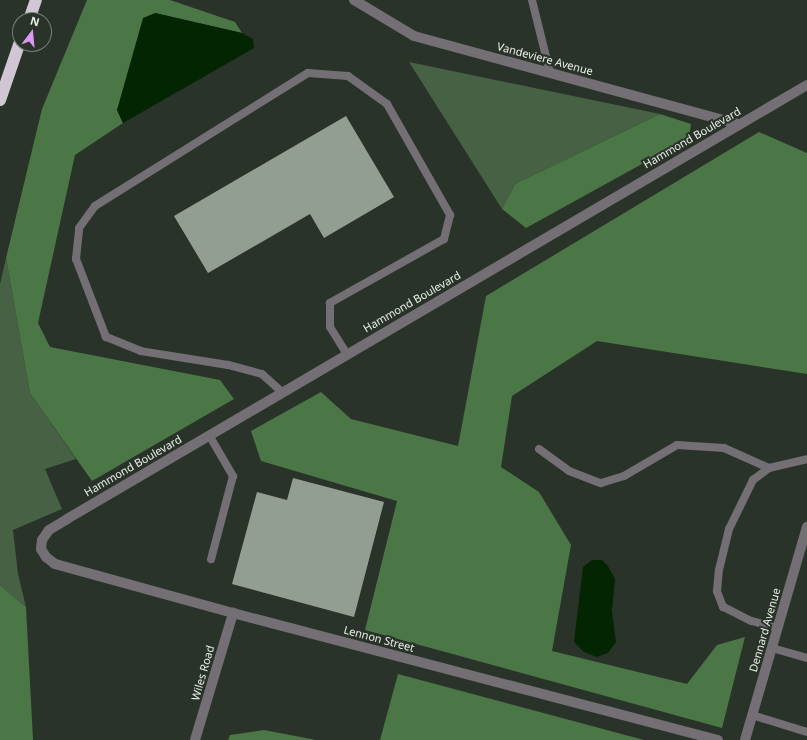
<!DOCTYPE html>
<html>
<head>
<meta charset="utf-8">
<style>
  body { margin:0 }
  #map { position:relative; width:807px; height:740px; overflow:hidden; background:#2a3329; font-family:"Noto Sans",sans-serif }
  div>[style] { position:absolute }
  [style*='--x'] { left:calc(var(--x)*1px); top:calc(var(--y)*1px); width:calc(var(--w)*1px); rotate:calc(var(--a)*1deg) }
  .green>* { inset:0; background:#466143 }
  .forest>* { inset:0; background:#4b7746 }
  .water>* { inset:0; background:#042502 }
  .building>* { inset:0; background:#939e92 }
  .lane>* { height:8px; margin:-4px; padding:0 4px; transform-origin:4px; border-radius:4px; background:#736f75 }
  .street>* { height:10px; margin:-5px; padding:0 5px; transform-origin:5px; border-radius:5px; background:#736f75 }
  .highway>* { height:12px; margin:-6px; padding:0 6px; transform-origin:6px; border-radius:6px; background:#d1c7d4 }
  span { translate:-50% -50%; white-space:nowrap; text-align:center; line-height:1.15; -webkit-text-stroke:4px #2a3329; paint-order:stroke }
  .street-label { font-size:11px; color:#eaf0e9 }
  .north { position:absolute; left:12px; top:12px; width:40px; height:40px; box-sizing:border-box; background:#2a3329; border:1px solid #777f76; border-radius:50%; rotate:16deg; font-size:11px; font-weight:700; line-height:16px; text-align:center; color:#eaf0e9 }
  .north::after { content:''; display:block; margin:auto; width:14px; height:18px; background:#dc99f4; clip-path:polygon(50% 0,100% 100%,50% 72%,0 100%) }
</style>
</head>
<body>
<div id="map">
  <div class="green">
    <i style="clip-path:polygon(409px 62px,660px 114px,515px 184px,502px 209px)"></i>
    <i style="clip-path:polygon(6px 258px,30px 393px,76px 459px,45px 469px,62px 509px,13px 530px,18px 574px,26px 607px,0 585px,0 284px)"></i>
  </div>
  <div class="forest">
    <i style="clip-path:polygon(87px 0,170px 0,235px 22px,242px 33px,155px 13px,117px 110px,123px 123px,75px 155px,38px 323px,50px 347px,220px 380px,234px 399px,92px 481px,30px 393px,6px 258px,42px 109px)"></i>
    <i style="clip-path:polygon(660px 114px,691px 124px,689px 138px,526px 228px,502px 209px,515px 184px)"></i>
    <i style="clip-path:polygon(759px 132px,807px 153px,807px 374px,597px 341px,512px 396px,501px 467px,539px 492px,571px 545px,552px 651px,687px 684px,717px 645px,745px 637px,722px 728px,365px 630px,397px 501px,261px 461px,251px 431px,321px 392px,351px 419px,458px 446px,486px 296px)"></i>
    <i style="clip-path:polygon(0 585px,26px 607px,33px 740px,0 740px)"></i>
    <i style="clip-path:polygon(398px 674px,644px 740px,380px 740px)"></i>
    <i style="clip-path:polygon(264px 730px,316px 740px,228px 740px,230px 735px)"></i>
  </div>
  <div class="water">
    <i style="clip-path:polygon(155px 13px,242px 33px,253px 39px,254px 48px,123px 123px,117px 110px,143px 18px)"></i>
    <i style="clip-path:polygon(592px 560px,602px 560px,608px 566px,615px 579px,612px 611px,616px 642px,608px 653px,597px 657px,584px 652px,574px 642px,583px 567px)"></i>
  </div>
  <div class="building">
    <i style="clip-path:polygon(346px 116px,394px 197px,324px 238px,310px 214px,208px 273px,174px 216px)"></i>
    <i style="clip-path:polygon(293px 478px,384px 502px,354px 617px,232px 584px,257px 492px,287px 500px)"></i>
  </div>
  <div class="lane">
    <i style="--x:532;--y:0;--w:75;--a:76.1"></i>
    <i style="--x:282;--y:392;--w:27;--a:-138"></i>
    <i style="--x:262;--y:374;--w:35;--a:-165"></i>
    <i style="--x:228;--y:365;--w:88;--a:-170.9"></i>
    <i style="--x:141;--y:351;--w:38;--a:-158"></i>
    <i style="--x:106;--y:337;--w:84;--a:-111"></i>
    <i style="--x:76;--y:259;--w:31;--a:-84"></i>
    <i style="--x:79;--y:228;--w:27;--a:-54"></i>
    <i style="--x:95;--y:206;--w:251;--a:-32"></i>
    <i style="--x:308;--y:73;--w:40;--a:4.3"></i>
    <i style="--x:348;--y:76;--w:48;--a:35.7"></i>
    <i style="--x:387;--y:104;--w:128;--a:60.4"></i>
    <i style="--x:450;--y:215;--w:25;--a:104"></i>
    <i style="--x:444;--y:239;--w:131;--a:150.7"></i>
    <i style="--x:330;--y:303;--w:24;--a:90"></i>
    <i style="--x:330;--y:327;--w:32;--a:58"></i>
    <i style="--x:209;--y:435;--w:48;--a:59.7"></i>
    <i style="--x:233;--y:476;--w:86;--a:104.8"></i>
    <i style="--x:539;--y:449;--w:37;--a:36"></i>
    <i style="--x:569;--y:471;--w:34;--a:21"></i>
    <i style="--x:601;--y:483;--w:24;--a:-17"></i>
    <i style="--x:624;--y:476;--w:61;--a:-30.3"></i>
    <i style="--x:677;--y:445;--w:47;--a:3.7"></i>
    <i style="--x:724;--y:448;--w:49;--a:24"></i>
    <i style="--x:778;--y:628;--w:28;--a:-165"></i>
    <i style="--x:751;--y:621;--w:31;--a:-153"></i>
    <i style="--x:723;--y:607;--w:17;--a:-111"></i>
    <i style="--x:717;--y:591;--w:21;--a:-85"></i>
    <i style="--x:719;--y:570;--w:42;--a:-76.3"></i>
    <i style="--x:729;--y:529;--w:55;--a:-63.9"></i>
    <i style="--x:753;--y:480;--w:20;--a:-37"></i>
    <i style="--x:769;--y:468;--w:39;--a:-13"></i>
    <i style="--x:772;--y:648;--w:36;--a:16"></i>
    <i style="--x:752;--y:715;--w:58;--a:17.2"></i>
  </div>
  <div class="street">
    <i style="--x:354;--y:0;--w:70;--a:31"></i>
    <i style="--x:414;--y:36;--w:336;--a:15.2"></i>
    <i style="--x:195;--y:740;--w:133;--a:-73.3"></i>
    <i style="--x:718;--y:740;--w:501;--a:-165.33"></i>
    <i style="--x:233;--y:613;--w:185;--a:-164.6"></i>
    <i style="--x:55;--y:564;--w:11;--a:-142"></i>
    <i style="--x:46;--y:557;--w:9;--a:-122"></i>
    <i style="--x:41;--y:549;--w:9;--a:-84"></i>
    <i style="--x:42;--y:540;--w:12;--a:-55"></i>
    <i style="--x:49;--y:530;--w:21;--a:-31"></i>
    <i style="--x:67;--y:519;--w:858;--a:-30.39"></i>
    <i style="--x:745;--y:740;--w:222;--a:-73.8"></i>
  </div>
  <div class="highway">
    <i style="--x:29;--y:20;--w:21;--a:-71"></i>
    <i style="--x:0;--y:100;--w:61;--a:-71"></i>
  </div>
  <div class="street-label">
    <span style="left:545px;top:59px;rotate:15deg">Vandeviere Avenue</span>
    <span style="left:692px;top:138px;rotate:-30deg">Hammond Boulevard</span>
    <span style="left:412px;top:302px;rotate:-30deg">Hammond Boulevard</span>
    <span style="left:133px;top:466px;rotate:-30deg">Hammond Boulevard</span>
    <span style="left:765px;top:630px;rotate:-74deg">Dennard Avenue</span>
    <span style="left:379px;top:639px;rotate:15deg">Lennon Street</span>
    <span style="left:203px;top:673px;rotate:-74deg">Wiles Road</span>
  </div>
  <div class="north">N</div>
</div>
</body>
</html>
